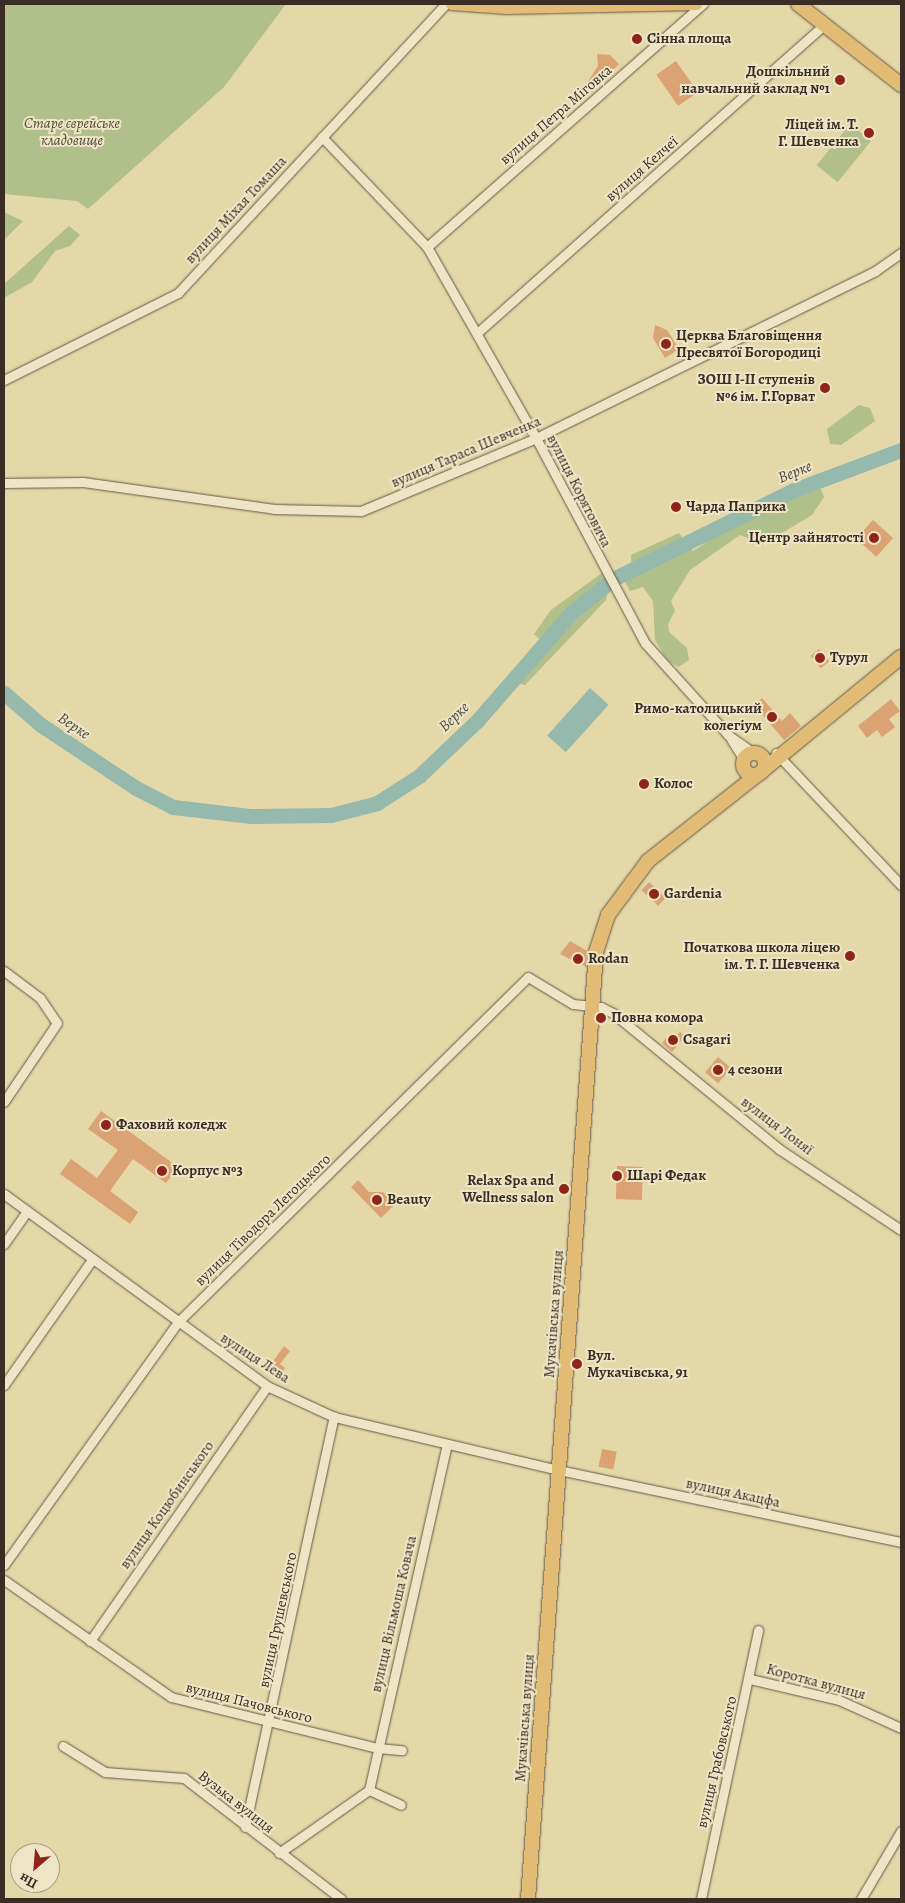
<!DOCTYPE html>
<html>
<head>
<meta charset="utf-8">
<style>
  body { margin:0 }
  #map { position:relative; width:905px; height:1903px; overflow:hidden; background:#e4d7a8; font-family:Alegreya,serif }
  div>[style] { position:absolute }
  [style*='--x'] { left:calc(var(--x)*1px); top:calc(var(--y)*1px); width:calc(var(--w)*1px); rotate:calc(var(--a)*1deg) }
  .green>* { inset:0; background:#b1bf8a; transform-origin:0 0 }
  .water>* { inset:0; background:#95b9ac; transform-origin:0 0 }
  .river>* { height:15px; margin:-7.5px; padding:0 7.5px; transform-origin:7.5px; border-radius:7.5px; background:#95b9ac }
  .building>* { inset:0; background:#dba273; transform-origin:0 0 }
  .roads { filter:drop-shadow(0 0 1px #645845) drop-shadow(0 0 1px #645845) }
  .minor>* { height:9px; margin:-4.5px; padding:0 4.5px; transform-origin:4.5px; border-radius:4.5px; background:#ede5c6 }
  .major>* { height:11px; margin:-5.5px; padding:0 5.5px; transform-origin:5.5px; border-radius:5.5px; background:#e2bc74 }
  .highway>* { height:14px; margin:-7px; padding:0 7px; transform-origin:7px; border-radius:7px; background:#e2bc74 }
  .highway>.ring { margin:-7px; padding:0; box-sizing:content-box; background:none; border:14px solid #e2bc74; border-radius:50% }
  .dots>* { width:14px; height:14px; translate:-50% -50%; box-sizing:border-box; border:2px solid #ede5c6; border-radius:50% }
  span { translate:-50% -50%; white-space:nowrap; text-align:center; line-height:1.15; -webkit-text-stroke:4px #ede5c6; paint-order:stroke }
  .poi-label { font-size:15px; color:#3a2d24; font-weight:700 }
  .left { translate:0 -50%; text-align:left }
  .right { translate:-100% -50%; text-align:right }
  .street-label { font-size:15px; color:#3a2d24 }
  .park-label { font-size:15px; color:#524a38; font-style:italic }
  .water-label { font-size:16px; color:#4c493f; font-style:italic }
  .frame { position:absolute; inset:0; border:5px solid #3a2d24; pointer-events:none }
  .north { position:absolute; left:10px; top:1843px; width:50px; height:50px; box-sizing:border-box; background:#ede5c6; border:1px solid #a59b85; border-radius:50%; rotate:207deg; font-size:14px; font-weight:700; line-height:20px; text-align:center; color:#3a2d24 }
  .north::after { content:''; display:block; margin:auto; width:18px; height:22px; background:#8f2418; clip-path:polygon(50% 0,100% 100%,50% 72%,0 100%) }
</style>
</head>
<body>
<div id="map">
  <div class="green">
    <i style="clip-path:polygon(4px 4px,286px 4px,224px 87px,88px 209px,77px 201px,4px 194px)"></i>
    <i style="left:850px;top:124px;width:27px;height:53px;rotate:39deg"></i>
    <i style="clip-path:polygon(4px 212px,23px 221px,4px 240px)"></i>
    <i style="clip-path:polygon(69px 226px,80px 235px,70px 246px,55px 251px,32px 282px,4px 298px,4px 284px)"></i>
    <i style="clip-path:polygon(859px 405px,870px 408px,875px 421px,841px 445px,830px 444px,827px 429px)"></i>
    <i style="clip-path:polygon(820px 487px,824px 497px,812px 515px,782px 533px,771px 533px,756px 541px,740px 535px,690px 570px,671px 601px,675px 611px,668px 624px,669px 632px,687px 648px,689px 660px,678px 667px,667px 660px,655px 640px,653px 601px,643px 587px,630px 591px,624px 580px,632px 571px,631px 555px,679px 533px,693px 551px,727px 529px)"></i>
    <i style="clip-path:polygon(602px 573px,609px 587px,606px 600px,525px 685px,519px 684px,547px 646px,534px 634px,551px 610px)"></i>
  </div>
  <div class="water">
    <i style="left:590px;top:688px;width:25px;height:64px;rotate:42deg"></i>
  </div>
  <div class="river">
    <i style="--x:4;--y:693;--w:49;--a:40.9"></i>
    <i style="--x:41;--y:725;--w:114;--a:33.6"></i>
    <i style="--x:136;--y:788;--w:42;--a:27.2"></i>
    <i style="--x:173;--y:807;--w:79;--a:6.6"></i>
    <i style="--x:251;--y:816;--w:80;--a:-0.7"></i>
    <i style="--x:331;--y:815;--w:48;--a:-14.6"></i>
    <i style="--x:377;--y:803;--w:50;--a:-32.7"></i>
    <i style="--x:419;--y:776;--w:80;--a:-43.5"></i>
    <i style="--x:477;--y:721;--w:143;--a:-49"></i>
    <i style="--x:571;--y:613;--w:54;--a:-39"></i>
    <i style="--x:613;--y:579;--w:202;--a:-26.2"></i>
    <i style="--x:794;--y:490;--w:114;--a:-20.5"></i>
  </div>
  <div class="building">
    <i style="clip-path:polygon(597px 54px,610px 55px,619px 64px,591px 93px,585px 86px,598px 66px)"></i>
    <i style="left:676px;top:61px;width:38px;height:24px;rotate:55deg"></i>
    <i style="clip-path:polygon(655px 325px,667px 330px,679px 349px,665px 358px,653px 338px)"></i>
    <i style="left:873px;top:520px;width:27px;height:25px;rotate:42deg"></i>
    <i style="left:819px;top:649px;width:16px;height:11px;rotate:50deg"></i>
    <i style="clip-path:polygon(762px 698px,782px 721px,790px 713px,801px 726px,784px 740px,754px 705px)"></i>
    <i style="clip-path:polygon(891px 699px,900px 711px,889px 719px,895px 727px,882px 737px,877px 730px,867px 738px,858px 726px)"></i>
    <i style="left:649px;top:882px;width:23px;height:11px;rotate:43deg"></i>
    <i style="clip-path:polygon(570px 941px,587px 951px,586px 967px,560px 954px)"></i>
    <i style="clip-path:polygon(680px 1032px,685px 1036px,672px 1052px,662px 1043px,670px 1033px,675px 1037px)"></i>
    <i style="left:718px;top:1057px;width:17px;height:20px;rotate:40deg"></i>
    <i style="clip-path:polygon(101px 1111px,178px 1167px,166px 1183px,133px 1159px,110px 1191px,138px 1212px,130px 1224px,60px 1174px,71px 1159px,97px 1178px,118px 1150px,88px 1129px)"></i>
    <i style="left:617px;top:1166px;width:26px;height:33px;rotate:2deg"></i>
    <i style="clip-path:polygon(358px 1180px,369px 1192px,383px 1192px,395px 1204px,381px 1218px,351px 1187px)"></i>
    <i style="clip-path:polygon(284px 1346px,290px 1351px,280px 1364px,285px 1368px,278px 1378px,267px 1370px)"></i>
    <i style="left:602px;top:1449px;width:15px;height:18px;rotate:11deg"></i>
  </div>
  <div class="roads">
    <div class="minor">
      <i style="--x:322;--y:137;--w:152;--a:46.3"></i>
      <i style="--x:427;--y:247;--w:220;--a:60.3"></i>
      <i style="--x:536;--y:438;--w:232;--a:62"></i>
      <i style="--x:645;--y:643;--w:124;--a:47.9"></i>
      <i style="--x:728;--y:735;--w:32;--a:35"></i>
      <i style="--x:427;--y:247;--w:368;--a:-41.4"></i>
      <i style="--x:477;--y:333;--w:464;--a:-41.6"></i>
      <i style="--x:4;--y:380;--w:195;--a:-26.6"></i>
      <i style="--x:178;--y:293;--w:394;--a:-47.2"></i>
      <i style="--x:4;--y:483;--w:79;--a:-0.7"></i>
      <i style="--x:83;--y:482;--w:193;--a:8"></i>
      <i style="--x:274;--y:509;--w:87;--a:1.3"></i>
      <i style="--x:361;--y:511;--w:190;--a:-22.6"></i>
      <i style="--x:536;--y:438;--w:378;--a:-26.2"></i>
      <i style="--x:875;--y:271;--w:32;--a:-35"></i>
      <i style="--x:731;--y:739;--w:25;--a:58"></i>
      <i style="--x:776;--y:753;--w:182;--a:46.6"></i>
      <i style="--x:4;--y:971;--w:45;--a:36.9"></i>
      <i style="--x:40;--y:998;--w:30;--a:56"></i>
      <i style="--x:57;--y:1023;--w:95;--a:123.9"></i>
      <i style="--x:4;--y:1194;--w:326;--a:36.1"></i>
      <i style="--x:267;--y:1386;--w:74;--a:24.8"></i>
      <i style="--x:334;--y:1417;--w:231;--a:13.3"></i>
      <i style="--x:559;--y:1470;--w:349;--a:11.9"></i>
      <i style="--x:4;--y:1244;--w:38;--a:-55"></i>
      <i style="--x:4;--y:1385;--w:151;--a:-54.9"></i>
      <i style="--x:4;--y:1565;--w:299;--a:-54.4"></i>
      <i style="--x:178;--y:1322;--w:491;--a:-44.6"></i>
      <i style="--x:528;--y:977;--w:52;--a:31"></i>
      <i style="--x:573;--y:1004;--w:28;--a:6"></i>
      <i style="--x:601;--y:1007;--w:13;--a:27"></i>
      <i style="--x:613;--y:1013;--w:215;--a:39.3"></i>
      <i style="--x:779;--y:1149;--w:146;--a:33.6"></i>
      <i style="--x:4;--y:1580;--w:204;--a:35"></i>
      <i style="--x:171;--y:1697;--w:212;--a:13.9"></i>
      <i style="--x:377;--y:1748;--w:25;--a:5"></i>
      <i style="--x:90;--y:1641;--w:310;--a:-55.2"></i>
      <i style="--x:750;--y:1679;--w:91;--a:13.3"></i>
      <i style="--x:839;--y:1700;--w:68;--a:24.3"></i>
      <i style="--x:63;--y:1746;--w:49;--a:31.8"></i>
      <i style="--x:105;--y:1772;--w:79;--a:4.3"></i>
      <i style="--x:184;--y:1778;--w:198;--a:37.6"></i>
      <i style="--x:369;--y:1790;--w:354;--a:-77.3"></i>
      <i style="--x:245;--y:1827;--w:420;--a:-77.8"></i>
      <i style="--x:279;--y:1853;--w:110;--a:-35"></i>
      <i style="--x:369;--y:1790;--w:35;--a:25"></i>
      <i style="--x:701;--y:1899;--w:275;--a:-78"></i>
      <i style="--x:861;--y:1899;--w:79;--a:-59.5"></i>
    </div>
    <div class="major">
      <i style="--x:451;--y:4;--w:55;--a:4.2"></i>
      <i style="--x:506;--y:8;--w:190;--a:-1.2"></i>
    </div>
    <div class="highway">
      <i style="--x:798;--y:4;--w:131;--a:38.2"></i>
      <i class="ring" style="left:743px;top:753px;width:8px;height:8px"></i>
      <i style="--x:762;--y:771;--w:180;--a:-39.4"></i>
      <i style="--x:528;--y:1899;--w:949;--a:-85.89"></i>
      <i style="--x:596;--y:952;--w:39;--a:-72"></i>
      <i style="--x:608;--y:915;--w:67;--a:-53.5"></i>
      <i style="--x:648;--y:861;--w:140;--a:-38.3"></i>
    </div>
  </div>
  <div class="dots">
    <i style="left:637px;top:39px;background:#8f2418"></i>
    <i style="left:840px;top:80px;background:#8f2418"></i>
    <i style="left:869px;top:133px;background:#8f2418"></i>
    <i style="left:666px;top:344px;background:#8f2418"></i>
    <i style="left:825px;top:388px;background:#8f2418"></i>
    <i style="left:676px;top:507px;background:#8f2418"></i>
    <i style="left:874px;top:538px;background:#8f2418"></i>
    <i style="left:820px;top:658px;background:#8f2418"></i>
    <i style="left:772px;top:717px;background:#8f2418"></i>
    <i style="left:644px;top:784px;background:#8f2418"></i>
    <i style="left:654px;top:894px;background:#8f2418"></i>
    <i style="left:850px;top:956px;background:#8f2418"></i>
    <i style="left:578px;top:959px;background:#8f2418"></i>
    <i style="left:601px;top:1018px;background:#8f2418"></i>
    <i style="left:673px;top:1040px;background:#8f2418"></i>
    <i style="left:718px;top:1070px;background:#8f2418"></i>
    <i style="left:106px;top:1125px;background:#8f2418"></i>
    <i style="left:162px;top:1171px;background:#8f2418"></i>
    <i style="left:617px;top:1176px;background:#8f2418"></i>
    <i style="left:564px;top:1189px;background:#8f2418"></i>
    <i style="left:377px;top:1200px;background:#8f2418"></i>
    <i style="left:577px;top:1364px;background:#8f2418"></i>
  </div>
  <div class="poi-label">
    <span class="left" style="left:647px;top:39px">Сінна площа</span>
    <span class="right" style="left:830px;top:80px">Дошкільний<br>навчальний заклад №1</span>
    <span class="right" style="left:859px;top:133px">Ліцей ім. Т.<br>Г. Шевченка</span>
    <span class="left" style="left:676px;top:344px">Церква Благовіщення<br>Пресвятої Богородиці</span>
    <span class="right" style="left:815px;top:388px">ЗОШ І-ІІ ступенів<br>№6 ім. Г.Горват</span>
    <span class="left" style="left:686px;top:507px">Чарда Паприка</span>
    <span class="right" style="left:864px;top:538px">Центр зайнятості</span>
    <span class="left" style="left:830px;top:658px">Турул</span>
    <span class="right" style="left:762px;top:717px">Римо-католицький<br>колегіум</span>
    <span class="left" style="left:654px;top:784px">Колос</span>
    <span class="left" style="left:664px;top:894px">Gardenia</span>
    <span class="right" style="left:840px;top:956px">Початкова школа ліцею<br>ім. Т. Г. Шевченка</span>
    <span class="left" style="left:588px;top:959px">Rodan</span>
    <span class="left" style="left:611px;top:1018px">Повна комора</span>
    <span class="left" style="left:683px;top:1040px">Csagari</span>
    <span class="left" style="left:728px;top:1070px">4 сезони</span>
    <span class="left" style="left:116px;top:1125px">Фаховий коледж</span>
    <span class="left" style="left:172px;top:1171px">Корпус №3</span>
    <span class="left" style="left:627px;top:1176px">Шарі Федак</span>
    <span class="right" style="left:554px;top:1189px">Relax Spa and<br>Wellness salon</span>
    <span class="left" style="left:387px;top:1200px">Beauty</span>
    <span class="left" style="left:587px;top:1364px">Вул.<br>Мукачівська, 91</span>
  </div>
  <div class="street-label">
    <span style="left:556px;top:115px;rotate:-41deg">вулиця Петра Міговка</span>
    <span style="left:642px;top:169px;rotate:-41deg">вулиця Келчеї</span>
    <span style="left:236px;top:210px;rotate:-47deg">вулиця Міхая Томаша</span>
    <span style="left:466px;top:452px;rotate:-23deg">вулиця Тараса Шевченка</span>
    <span style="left:579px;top:491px;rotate:63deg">вулиця Корятовича</span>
    <span style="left:777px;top:1126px;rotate:37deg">вулиця Лоняї</span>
    <span style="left:263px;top:1220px;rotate:-44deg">вулиця Тіводора Легоцького</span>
    <span style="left:554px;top:1314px;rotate:-86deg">Мукачівська вулиця</span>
    <span style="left:255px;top:1358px;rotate:33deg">вулиця Лева</span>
    <span style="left:733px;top:1493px;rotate:12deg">вулиця Акацфа</span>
    <span style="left:167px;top:1505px;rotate:-55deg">вулиця Коцюбинського</span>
    <span style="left:394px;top:1614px;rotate:-77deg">вулиця Вільмоша Ковача</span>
    <span style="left:278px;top:1620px;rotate:-78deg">вулиця Грушевського</span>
    <span style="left:816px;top:1682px;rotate:15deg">Коротка вулиця</span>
    <span style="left:249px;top:1703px;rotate:14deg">вулиця Пачовського</span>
    <span style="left:525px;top:1718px;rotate:-86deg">Мукачівська вулиця</span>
    <span style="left:717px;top:1762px;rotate:-77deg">вулиця Грабовського</span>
    <span style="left:236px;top:1802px;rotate:38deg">Вузька вулиця</span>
  </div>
  <div class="park-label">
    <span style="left:72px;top:132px">Старе єврейське<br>кладовище</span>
  </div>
  <div class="water-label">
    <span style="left:795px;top:472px;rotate:-22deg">Верке</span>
    <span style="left:454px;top:717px;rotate:-44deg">Верке</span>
    <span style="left:74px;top:726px;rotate:34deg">Верке</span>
  </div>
  <div class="frame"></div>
  <div class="north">Пн</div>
</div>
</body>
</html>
